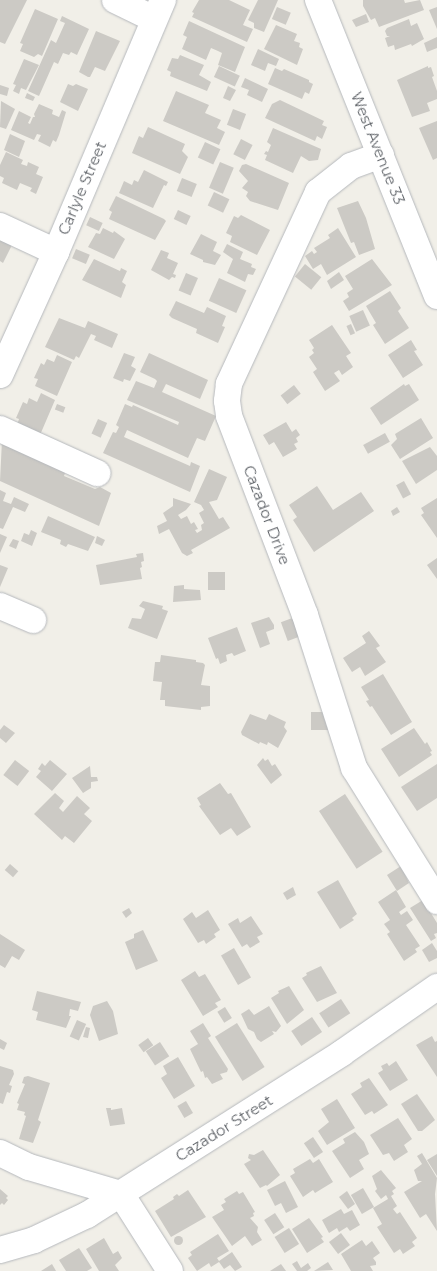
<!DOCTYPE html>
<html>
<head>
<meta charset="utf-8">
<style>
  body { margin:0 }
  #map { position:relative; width:437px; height:1271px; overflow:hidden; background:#f1efe8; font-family:Montserrat,sans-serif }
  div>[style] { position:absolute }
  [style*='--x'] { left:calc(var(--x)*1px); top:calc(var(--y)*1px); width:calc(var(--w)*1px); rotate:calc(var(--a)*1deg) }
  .building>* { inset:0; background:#cccac5; transform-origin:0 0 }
  .round { border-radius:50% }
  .roads { filter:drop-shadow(0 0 1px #b5b8bc) drop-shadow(0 0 1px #b5b8bc) }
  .minor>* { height:26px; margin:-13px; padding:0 13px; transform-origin:13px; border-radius:13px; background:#fff }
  span { translate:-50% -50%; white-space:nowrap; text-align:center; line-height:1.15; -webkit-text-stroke:4px #fff; paint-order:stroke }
  .street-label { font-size:15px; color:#5f6368 }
</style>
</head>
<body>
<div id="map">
  <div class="building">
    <i style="clip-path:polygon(0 0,27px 0,5px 44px,0 42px)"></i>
    <i style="clip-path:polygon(199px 0,229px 0,250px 10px,243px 25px,253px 29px,247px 42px,192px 17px,194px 13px,192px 12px)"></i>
    <i style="clip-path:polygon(258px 0,278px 0,264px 32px,254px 28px,254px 23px,248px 20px)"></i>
    <i style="clip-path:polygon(363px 0,404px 0,405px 3px,420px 0,424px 10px,379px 27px,375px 18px,371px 20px,363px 6px)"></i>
    <i style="left:277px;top:7px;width:15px;height:13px;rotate:23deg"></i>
    <i style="clip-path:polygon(437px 7px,437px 29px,429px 10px)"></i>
    <i style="clip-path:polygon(35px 9px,58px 19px,42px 56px,38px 54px,34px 57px,20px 51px,23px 44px,20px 43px)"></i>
    <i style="clip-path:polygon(366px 14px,369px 22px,356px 27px,352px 20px)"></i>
    <i style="clip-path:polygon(62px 16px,89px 29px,77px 55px,71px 52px,69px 55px,63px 53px,58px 64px,54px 62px,39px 96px,28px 91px,51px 40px,56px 43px,65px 23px,60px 21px)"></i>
    <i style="clip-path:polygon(409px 19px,411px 26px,417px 23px,424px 39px,412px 46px,411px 44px,395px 50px,394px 45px,388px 47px,385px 38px,390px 36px,387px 36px,385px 31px,387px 28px)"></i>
    <i style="clip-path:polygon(189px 21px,245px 47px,235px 72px,218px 65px,222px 53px,218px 51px,211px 48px,206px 60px,182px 49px,187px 37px,183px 35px)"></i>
    <i style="clip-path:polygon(276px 25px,297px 34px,294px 41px,300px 43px,299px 47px,303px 49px,297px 65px,264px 49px)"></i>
    <i style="clip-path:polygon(96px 31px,120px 41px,105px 71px,95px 67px,90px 77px,88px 77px,79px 72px)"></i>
    <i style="clip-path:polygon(437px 37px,437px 48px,427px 52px,424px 43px)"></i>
    <i style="clip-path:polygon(258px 49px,279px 59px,276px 66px,268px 63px,265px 71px,251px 65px)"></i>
    <i style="clip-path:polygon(180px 55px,204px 65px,199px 75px,211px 82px,207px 91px,170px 76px,171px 72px,167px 70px,172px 58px,178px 59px)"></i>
    <i style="clip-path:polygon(24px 59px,39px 65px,26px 90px,21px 88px,19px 94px,13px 91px,16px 85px,13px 84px)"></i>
    <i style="left:219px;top:66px;width:23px;height:12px;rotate:25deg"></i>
    <i style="clip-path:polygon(428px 66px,428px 68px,431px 67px,434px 76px,432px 77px,437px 91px,437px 99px,427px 103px,430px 111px,412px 117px,397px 80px)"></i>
    <i style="clip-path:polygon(275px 68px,282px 71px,284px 69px,309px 80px,309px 82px,313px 84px,309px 94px,305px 92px,302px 99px,268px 84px)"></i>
    <i style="clip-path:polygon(245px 78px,268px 89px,262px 102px,247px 95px,249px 90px,241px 87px)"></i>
    <i style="clip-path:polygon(68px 84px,73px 86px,76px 84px,88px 89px,78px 111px,60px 102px)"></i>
    <i style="clip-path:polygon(0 85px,9px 88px,7px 96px,0 94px)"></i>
    <i style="clip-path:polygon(228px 86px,236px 90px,230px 101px,223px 98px)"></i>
    <i style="clip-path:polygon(176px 91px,209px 105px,205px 113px,221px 120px,217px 128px,225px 132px,219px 145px,163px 121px)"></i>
    <i style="clip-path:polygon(27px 93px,35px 97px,33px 101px,25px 98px)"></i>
    <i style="clip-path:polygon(280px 100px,324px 121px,322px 125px,327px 127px,322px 139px,317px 136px,315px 141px,265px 118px,272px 104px)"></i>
    <i style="clip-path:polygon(1px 101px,15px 109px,6px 129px,0 127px)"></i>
    <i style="clip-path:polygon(39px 104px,53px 110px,52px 114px,59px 117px,62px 110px,66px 112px,59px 135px,56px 142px,53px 140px,50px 147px,38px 141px,41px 135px,37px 134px,34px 140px,11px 130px,19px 111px,31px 117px,28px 123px,30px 124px,33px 117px,35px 117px,34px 114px)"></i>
    <i style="left:233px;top:109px;width:14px;height:17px;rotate:21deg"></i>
    <i style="clip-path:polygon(437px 121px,437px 158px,433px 160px,419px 128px)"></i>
    <i style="clip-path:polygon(148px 127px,185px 144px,182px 151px,188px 157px,180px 174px,132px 153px,139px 136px,143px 138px)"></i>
    <i style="clip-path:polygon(273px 128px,321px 149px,318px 160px,309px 161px,301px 156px,293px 173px,265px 160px,267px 155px,264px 154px,266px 151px,268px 152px,271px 145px,267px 142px)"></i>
    <i style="clip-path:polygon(10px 134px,25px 141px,19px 157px,4px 150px)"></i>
    <i style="left:241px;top:139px;width:13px;height:17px;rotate:27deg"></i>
    <i style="left:205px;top:142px;width:17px;height:17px;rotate:25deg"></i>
    <i style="clip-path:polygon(6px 152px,23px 160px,21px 164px,27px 166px,28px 162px,39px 167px,36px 174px,43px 177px,36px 194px,30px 191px,32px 188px,20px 183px,17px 190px,2px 183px,4px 178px,0 176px,0 165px)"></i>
    <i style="left:220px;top:162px;width:15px;height:28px;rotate:23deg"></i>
    <i style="clip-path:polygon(246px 164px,289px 183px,278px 210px,250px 201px,246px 196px,248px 192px,242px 188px,248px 181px,239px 171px,242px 165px)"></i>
    <i style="clip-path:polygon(144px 170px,168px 182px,166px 186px,164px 185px,153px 208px,119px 193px,124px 181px,132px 185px,134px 180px,138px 182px)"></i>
    <i style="left:182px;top:178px;width:16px;height:14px;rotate:22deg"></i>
    <i style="left:214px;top:192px;width:17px;height:15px;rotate:25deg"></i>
    <i style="clip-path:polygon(116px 196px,164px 219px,166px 221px,155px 240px,109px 219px,112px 212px,109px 210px)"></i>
    <i style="clip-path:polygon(358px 201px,366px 218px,375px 249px,359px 255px,354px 242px,351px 243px,337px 208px)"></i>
    <i style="left:178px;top:210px;width:14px;height:10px;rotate:25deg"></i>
    <i style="clip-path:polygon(241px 215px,270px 230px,257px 255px,230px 242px,232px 236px,226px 233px,234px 216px,238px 218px)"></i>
    <i style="left:90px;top:217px;width:14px;height:9px;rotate:25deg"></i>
    <i style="clip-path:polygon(103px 228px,113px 233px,114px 231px,125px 239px,114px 259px,88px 247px,96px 233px,100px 234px)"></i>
    <i style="clip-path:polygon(338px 228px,356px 257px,327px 275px,321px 264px,313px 269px,305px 256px,312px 251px,314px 254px,317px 252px,314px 248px,330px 238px,328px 235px)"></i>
    <i style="clip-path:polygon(201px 234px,217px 242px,213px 251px,221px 255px,215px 265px,203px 262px,203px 260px,190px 254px)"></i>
    <i style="clip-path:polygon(0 240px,12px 245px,3px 263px,0 261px)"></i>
    <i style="clip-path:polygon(227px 244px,243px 252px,240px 259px,252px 264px,251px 267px,256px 269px,253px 275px,248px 274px,245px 282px,227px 273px,233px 259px,223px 252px)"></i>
    <i style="left:76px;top:249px;width:15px;height:10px;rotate:23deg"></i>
    <i style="clip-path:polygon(161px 250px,169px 253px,167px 258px,178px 263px,173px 274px,176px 275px,175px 278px,172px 277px,169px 280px,151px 270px)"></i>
    <i style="clip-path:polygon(94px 259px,120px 271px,121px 268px,127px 271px,122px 282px,126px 285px,121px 298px,82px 280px)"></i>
    <i style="clip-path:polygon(372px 259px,392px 285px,349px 311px,343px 301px,349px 297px,347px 293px,353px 289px,345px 276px)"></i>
    <i style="left:305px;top:264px;width:21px;height:16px;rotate:39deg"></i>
    <i style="clip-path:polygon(339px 272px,344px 280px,331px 289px,327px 281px)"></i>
    <i style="left:186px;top:273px;width:13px;height:19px;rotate:23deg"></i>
    <i style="left:219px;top:278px;width:30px;height:25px;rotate:24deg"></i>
    <i style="clip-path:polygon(390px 291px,401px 308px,398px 311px,409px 328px,385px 344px,373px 325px,376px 323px,366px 306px)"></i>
    <i style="clip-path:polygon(176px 301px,204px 313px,207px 307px,226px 316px,222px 326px,225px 327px,218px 343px,196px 333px,197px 329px,172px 318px,169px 315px)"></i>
    <i style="left:363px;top:310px;width:17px;height:15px;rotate:66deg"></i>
    <i style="clip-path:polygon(59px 318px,85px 328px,88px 321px,118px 334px,112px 348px,94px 340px,96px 336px,91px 334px,79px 358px,76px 356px,74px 360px,45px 347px)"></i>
    <i style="left:351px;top:324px;width:10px;height:5px;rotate:66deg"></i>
    <i style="clip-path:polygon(332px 325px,351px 353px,346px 356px,353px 367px,342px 375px,339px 370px,334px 373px,340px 381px,325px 391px,313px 372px,317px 369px,309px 357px,314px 353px,312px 350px,314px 348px,309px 340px)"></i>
    <i style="clip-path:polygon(411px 340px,417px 350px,414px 351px,423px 365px,403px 378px,388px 355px)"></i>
    <i style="clip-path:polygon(124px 353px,135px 357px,131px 366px,136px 369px,130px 381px,124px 379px,123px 382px,113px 378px)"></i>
    <i style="clip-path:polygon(149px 353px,208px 380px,200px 399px,166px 384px,162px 392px,216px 416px,205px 441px,197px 438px,188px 458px,127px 430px,124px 437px,190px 466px,191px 462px,200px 466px,190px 492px,103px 453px,113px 432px,116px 433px,119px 427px,116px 425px,125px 404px,132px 407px,133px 405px,178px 425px,179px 422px,127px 400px,136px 381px,154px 388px,157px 381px,155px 379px,140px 372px)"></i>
    <i style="clip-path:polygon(57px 355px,72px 362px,57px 396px,35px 386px,38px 379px,34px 378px,41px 363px,44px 365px,47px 359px,54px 362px)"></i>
    <i style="clip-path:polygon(404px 384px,405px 386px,409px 384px,419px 400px,381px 425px,370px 408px)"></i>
    <i style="left:294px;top:385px;width:11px;height:17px;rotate:52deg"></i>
    <i style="clip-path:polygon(41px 393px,55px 400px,40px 435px,17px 425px,19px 419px,16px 418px,23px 402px,27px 404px,29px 398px,37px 402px)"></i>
    <i style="left:57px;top:404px;width:9px;height:6px;rotate:21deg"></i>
    <i style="clip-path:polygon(421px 418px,433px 438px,400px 459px,391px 445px,397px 439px,395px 434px)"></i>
    <i style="left:98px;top:419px;width:10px;height:16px;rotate:24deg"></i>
    <i style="clip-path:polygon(286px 422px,292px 432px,296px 429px,300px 435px,296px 438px,298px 442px,294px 444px,297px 449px,283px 457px,274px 442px,269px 445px,263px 435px)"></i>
    <i style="left:385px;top:433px;width:10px;height:25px;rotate:61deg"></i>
    <i style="clip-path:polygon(2px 440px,66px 470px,64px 476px,95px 489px,100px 487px,111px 493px,99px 526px,0 481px)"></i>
    <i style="clip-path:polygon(430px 447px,437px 456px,437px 470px,416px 484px,402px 461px)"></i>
    <i style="clip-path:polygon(209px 469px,227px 477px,217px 500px,209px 502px,219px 519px,223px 517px,230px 528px,191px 550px,193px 553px,187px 556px,182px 553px,169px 529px,159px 534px,157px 526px,167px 521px,163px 513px,173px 506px,173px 498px,191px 504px,186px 510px,178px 515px,181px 519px,187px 516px,191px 524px,194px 522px,198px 529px,195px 530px,197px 533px,202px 530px,201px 525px,204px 523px,199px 513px,204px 510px,201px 505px,194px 502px)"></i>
    <i style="left:404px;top:481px;width:15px;height:9px;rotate:62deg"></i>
    <i style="clip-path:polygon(317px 486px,333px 510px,361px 492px,374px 511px,314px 552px,293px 520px,297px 517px,289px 505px)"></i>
    <i style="clip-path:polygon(0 490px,6px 493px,3px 501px,11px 504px,14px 497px,29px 504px,25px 512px,13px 507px,3px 529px,0 528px)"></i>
    <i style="clip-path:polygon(437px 498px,437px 538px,421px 515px,424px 513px,421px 508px)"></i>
    <i style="clip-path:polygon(397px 507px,400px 512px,393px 516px,391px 511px)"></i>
    <i style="clip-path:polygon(48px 516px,95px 537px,88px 551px,68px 544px,66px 547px,60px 544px,61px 540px,41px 532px)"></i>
    <i style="clip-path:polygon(31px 530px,37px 533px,32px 546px,21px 541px,24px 533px,29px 535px)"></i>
    <i style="clip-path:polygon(0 534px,7px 537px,0 553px)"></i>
    <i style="clip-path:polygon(97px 536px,105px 540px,102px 546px,95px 543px)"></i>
    <i style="clip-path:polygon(13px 539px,19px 541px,16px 549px,9px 546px)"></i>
    <i style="clip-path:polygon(143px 553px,144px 561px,141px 562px,142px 567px,140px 568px,142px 579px,100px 585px,96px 565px,137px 557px,136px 554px)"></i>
    <i style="clip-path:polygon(437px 558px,437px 579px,427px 565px)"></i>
    <i style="clip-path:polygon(0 565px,8px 568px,0 587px)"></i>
    <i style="left:225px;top:572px;width:18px;height:17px;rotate:90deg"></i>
    <i style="clip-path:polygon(184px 585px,184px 589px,200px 590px,201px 600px,173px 602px,174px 586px)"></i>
    <i style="clip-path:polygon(143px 601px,163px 606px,162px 609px,168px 611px,157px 639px,128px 628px,132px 618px,141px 619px,145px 609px,139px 606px)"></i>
    <i style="clip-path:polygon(269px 617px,274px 625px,274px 629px,266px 632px,270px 644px,260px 648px,251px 623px)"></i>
    <i style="left:295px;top:617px;width:20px;height:15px;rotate:70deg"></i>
    <i style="clip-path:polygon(237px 627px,246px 651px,234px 656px,232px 653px,226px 655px,227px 661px,220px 664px,218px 658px,216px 659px,208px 638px)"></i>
    <i style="clip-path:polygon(369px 631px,380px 646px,376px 648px,386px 662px,365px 676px,360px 667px,352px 672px,343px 658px,366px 643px,362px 636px)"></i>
    <i style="clip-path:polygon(161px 655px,196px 660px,196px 662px,203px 663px,205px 665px,201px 685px,210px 686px,210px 706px,201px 707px,201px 710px,165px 706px,165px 700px,160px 700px,162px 682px,153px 681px,155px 662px,160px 662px)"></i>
    <i style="clip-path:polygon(383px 674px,412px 722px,391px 735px,372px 706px,370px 707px,366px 701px,369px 700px,361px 687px)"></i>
    <i style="clip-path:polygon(311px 712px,325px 712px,330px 730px,311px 730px)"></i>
    <i style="clip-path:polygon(250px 714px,266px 720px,269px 714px,286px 722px,284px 727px,287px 731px,278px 748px,268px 742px,267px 745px,260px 742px,259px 744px,242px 735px,241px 732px)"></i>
    <i style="clip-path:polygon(4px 725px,15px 733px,6px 743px,0 738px,0 730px)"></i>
    <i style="clip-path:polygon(414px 728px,425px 744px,427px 742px,432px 751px,430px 752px,432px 755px,399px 777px,381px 749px)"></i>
    <i style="clip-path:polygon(263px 758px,265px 761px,268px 759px,272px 766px,275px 764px,282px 775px,271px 784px,257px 765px)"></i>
    <i style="left:15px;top:760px;width:18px;height:19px;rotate:38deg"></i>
    <i style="clip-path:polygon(50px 760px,67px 774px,52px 791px,36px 777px,41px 771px,38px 769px,42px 763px,45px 766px)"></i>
    <i style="clip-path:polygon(437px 764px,437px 798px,417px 811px,401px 787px)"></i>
    <i style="clip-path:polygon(90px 766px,91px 777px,97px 777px,98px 781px,91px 782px,91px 788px,83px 793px,72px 778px)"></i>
    <i style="clip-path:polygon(220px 783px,228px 794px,231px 793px,251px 827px,237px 836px,231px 828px,220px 835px,199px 806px,201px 805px,197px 798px)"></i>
    <i style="clip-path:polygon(55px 793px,64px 801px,59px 808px,63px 812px,77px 796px,90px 808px,84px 814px,92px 821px,74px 843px,65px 836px,62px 840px,34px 814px)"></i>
    <i style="left:345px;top:794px;width:69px;height:31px;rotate:57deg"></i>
    <i style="left:10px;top:864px;width:11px;height:8px;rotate:41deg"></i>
    <i style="clip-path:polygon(401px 866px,409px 883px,397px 891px,387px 875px)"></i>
    <i style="clip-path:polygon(338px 880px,357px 914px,352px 918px,354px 920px,340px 929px,317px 892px)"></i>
    <i style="clip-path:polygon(293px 887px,296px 895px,287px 900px,283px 893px)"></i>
    <i style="clip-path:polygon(396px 890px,406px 907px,399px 912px,401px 915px,407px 911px,413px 920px,406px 925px,420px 946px,415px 949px,417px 952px,404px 961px,387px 934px,390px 932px,384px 924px,390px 920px,378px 902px)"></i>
    <i style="clip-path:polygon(423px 900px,437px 923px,437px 933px,434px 934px,436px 938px,431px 941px,410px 908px)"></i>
    <i style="clip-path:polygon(129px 908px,132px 913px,126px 918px,122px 912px)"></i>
    <i style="clip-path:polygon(208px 910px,220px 930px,214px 934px,216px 937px,206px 944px,204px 940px,198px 943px,183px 919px,192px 912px,196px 918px)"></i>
    <i style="clip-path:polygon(251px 916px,263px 934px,257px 937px,260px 942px,250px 948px,247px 944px,242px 947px,228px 924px,238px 918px,240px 923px)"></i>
    <i style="clip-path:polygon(143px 930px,158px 961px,136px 970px,125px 942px,134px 938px,134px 934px)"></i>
    <i style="clip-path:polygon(0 934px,25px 950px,19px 960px,12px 956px,5px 968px,0 965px)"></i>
    <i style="clip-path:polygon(432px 943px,437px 951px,437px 958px,429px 962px,422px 950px)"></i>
    <i style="left:234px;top:948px;width:34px;height:15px;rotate:60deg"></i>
    <i style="clip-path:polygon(321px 966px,337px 993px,317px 1002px,302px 978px,307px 975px,306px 973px)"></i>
    <i style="clip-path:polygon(195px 971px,199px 977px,205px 974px,221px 1000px,215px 1003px,218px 1007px,203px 1016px,181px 980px)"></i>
    <i style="clip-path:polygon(289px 986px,304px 1010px,287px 1024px,271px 998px,279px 993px,278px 991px)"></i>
    <i style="clip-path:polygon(37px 991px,81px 1002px,78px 1011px,70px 1009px,69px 1016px,71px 1016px,66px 1028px,36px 1020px,38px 1012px,32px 1010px)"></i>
    <i style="left:341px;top:999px;width:17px;height:26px;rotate:57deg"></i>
    <i style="clip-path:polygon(107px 1001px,113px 1011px,118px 1034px,99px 1041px,90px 1015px,93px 1006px)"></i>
    <i style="clip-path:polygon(269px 1006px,281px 1026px,276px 1032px,272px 1031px,274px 1034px,261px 1042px,257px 1039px,254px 1032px,248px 1029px,241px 1014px,249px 1009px,254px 1015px)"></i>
    <i style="left:225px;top:1007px;width:13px;height:9px;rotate:58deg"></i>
    <i style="left:312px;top:1017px;width:18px;height:25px;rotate:56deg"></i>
    <i style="left:77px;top:1020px;width:10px;height:18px;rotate:24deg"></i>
    <i style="clip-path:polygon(203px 1023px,211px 1036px,208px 1038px,228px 1069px,227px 1072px,220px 1074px,223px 1079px,212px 1084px,207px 1077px,205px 1078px,203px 1071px,201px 1072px,190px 1049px,198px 1044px,190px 1031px)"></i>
    <i style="left:237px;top:1023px;width:52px;height:26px;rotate:58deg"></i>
    <i style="clip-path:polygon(86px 1027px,90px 1028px,88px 1038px,83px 1037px)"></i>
    <i style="clip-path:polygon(432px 1036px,435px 1042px,437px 1041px,437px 1077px,416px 1045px)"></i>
    <i style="left:148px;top:1038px;width:9px;height:12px;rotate:54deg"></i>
    <i style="clip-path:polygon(0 1039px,7px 1043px,4px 1050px,0 1048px)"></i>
    <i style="left:160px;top:1042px;width:17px;height:17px;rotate:57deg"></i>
    <i style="clip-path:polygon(178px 1057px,195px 1086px,174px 1099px,161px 1078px,167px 1074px,163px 1066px)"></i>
    <i style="clip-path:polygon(396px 1061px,408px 1080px,390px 1091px,378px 1073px,383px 1070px,381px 1066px,387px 1063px,389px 1066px)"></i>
    <i style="clip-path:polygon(0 1066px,13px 1070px,14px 1074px,9px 1085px,12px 1086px,10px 1093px,7px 1092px,3px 1104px,0 1103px)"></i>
    <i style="clip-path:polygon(28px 1076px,50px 1083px,38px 1120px,41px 1122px,33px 1143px,19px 1139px,26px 1116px,24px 1115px,25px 1112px,17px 1110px,19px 1104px,17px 1103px,25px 1084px,22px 1083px,24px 1077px)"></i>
    <i style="clip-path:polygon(369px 1078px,388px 1105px,374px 1114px,372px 1111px,365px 1115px,351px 1094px,362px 1087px,360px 1083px)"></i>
    <i style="clip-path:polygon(417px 1094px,435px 1120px,422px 1131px,418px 1131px,401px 1104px)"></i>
    <i style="clip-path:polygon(337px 1099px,355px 1128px,327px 1145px,318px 1131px,329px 1122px,321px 1109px)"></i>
    <i style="left:186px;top:1101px;width:14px;height:10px;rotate:60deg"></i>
    <i style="clip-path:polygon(106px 1108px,111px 1108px,111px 1110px,122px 1108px,125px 1124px,110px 1126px)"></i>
    <i style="clip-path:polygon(398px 1118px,412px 1139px,404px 1145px,408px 1152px,394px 1161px,389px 1153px,383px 1155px,370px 1135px)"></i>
    <i style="clip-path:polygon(355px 1132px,364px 1142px,369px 1154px,359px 1160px,364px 1169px,350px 1178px,332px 1151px,345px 1143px,343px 1139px)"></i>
    <i style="left:313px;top:1137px;width:18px;height:11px;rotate:56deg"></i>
    <i style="clip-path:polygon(263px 1150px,280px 1175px,267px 1186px,266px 1185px,260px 1188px,244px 1164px,251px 1160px,248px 1158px,249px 1154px,254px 1155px)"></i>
    <i style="clip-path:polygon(422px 1153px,437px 1178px,435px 1194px,437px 1231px,426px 1214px,420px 1218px,404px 1192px,422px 1181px,418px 1181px,414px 1170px,422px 1164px,417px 1156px)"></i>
    <i style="clip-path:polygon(437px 1154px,437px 1176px,427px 1160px)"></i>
    <i style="clip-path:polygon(310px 1159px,313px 1163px,319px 1159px,333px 1182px,315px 1193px,313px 1190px,303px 1197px,290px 1176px,295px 1173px,293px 1169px)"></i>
    <i style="clip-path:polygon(381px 1170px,396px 1188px,392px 1191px,394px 1194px,391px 1196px,397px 1206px,393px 1209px,397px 1214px,400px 1212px,417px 1238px,412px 1242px,415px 1246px,403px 1254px,400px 1249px,394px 1253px,377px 1227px,382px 1224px,373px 1208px,388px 1199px,386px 1195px,381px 1199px,375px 1191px,377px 1189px,372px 1176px)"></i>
    <i style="clip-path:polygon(285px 1181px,298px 1207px,286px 1213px,281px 1203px,275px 1206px,267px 1190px)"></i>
    <i style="left:363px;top:1188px;width:22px;height:14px;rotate:60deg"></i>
    <i style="clip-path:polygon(0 1189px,8px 1196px,6px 1198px,8px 1200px,4px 1205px,2px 1203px,0 1205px)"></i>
    <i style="clip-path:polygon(188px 1190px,206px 1217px,171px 1237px,155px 1211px,174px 1199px,173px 1197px,177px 1194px,179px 1196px)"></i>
    <i style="clip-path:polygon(237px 1191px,239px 1194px,243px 1192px,255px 1212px,253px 1213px,254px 1216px,250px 1218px,258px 1227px,257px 1232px,262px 1240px,252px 1246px,245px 1236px,232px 1246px,212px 1217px,224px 1210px,221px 1205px,226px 1202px,224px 1199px)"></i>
    <i style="clip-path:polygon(347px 1191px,355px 1204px,348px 1209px,339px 1197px)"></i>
    <i style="clip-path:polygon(341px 1209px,344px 1214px,352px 1210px,360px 1225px,350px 1231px,347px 1227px,339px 1232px,337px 1228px,329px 1233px,322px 1220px)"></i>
    <i style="left:275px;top:1213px;width:17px;height:13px;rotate:57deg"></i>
    <i style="clip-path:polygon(309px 1218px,323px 1237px,321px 1238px,324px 1242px,307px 1253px,292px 1229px)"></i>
    <i style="left:289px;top:1228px;width:19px;height:17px;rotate:58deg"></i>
    <i style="left:341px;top:1233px;width:15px;height:15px;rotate:53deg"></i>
    <i style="clip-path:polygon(218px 1234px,229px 1251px,217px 1258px,219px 1261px,232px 1252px,242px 1267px,235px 1271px,230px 1265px,224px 1269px,219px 1262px,211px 1267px,209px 1263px,197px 1271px,188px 1258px,192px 1255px,190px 1252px)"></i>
    <i class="round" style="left:173.5px;top:1235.5px;width:9px;height:9px"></i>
    <i style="clip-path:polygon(104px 1238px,113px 1254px,118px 1251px,122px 1258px,115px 1265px,119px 1271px,99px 1271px,86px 1249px)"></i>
    <i style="clip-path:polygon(362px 1240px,366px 1246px,372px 1241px,380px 1253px,373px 1258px,376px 1262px,376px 1265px,370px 1266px,373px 1271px,351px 1271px,341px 1254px)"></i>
    <i style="clip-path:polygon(79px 1248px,92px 1268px,87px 1271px,66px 1271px,59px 1260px)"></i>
    <i style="clip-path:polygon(297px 1261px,301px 1268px,308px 1263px,311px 1268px,307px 1271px,297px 1271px,292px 1264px)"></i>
    <i style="clip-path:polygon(328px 1262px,333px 1270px,314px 1271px)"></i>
    <i style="clip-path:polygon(52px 1264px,56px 1271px,41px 1271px)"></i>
    <i style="clip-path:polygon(281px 1264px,286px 1271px,270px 1271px)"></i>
  </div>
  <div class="roads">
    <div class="minor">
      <i style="--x:115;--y:0;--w:43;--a:26"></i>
      <i style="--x:318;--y:0;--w:319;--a:68.1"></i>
      <i style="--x:381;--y:155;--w:32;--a:160"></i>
      <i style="--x:351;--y:166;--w:42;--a:141.8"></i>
      <i style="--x:318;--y:192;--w:212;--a:114.9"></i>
      <i style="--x:229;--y:384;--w:17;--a:97"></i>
      <i style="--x:227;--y:401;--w:15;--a:82"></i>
      <i style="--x:229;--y:416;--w:213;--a:69.1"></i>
      <i style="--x:305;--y:615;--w:161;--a:72.2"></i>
      <i style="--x:354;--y:768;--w:157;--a:58"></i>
      <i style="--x:0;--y:226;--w:62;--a:24.9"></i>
      <i style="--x:0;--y:375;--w:135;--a:-65.5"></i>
      <i style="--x:56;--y:252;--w:274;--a:-67"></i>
      <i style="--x:0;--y:429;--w:107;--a:24.4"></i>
      <i style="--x:0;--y:606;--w:36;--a:23"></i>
      <i style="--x:0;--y:1153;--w:32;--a:26"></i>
      <i style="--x:29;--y:1167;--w:96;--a:16.4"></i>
      <i style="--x:121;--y:1194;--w:91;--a:57.5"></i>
      <i style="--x:0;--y:1250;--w:35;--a:-16"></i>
      <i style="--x:34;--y:1240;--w:59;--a:-25.3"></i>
      <i style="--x:87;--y:1215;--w:302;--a:-32.4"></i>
      <i style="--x:342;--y:1053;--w:116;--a:-34.8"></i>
    </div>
  </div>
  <div class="street-label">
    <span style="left:378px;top:148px;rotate:68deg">West Avenue 33</span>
    <span style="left:82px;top:188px;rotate:-67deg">Carlyle Street</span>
    <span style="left:267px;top:515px;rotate:69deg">Cazador Drive</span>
    <span style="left:224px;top:1128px;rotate:-32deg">Cazador Street</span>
  </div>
</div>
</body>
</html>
